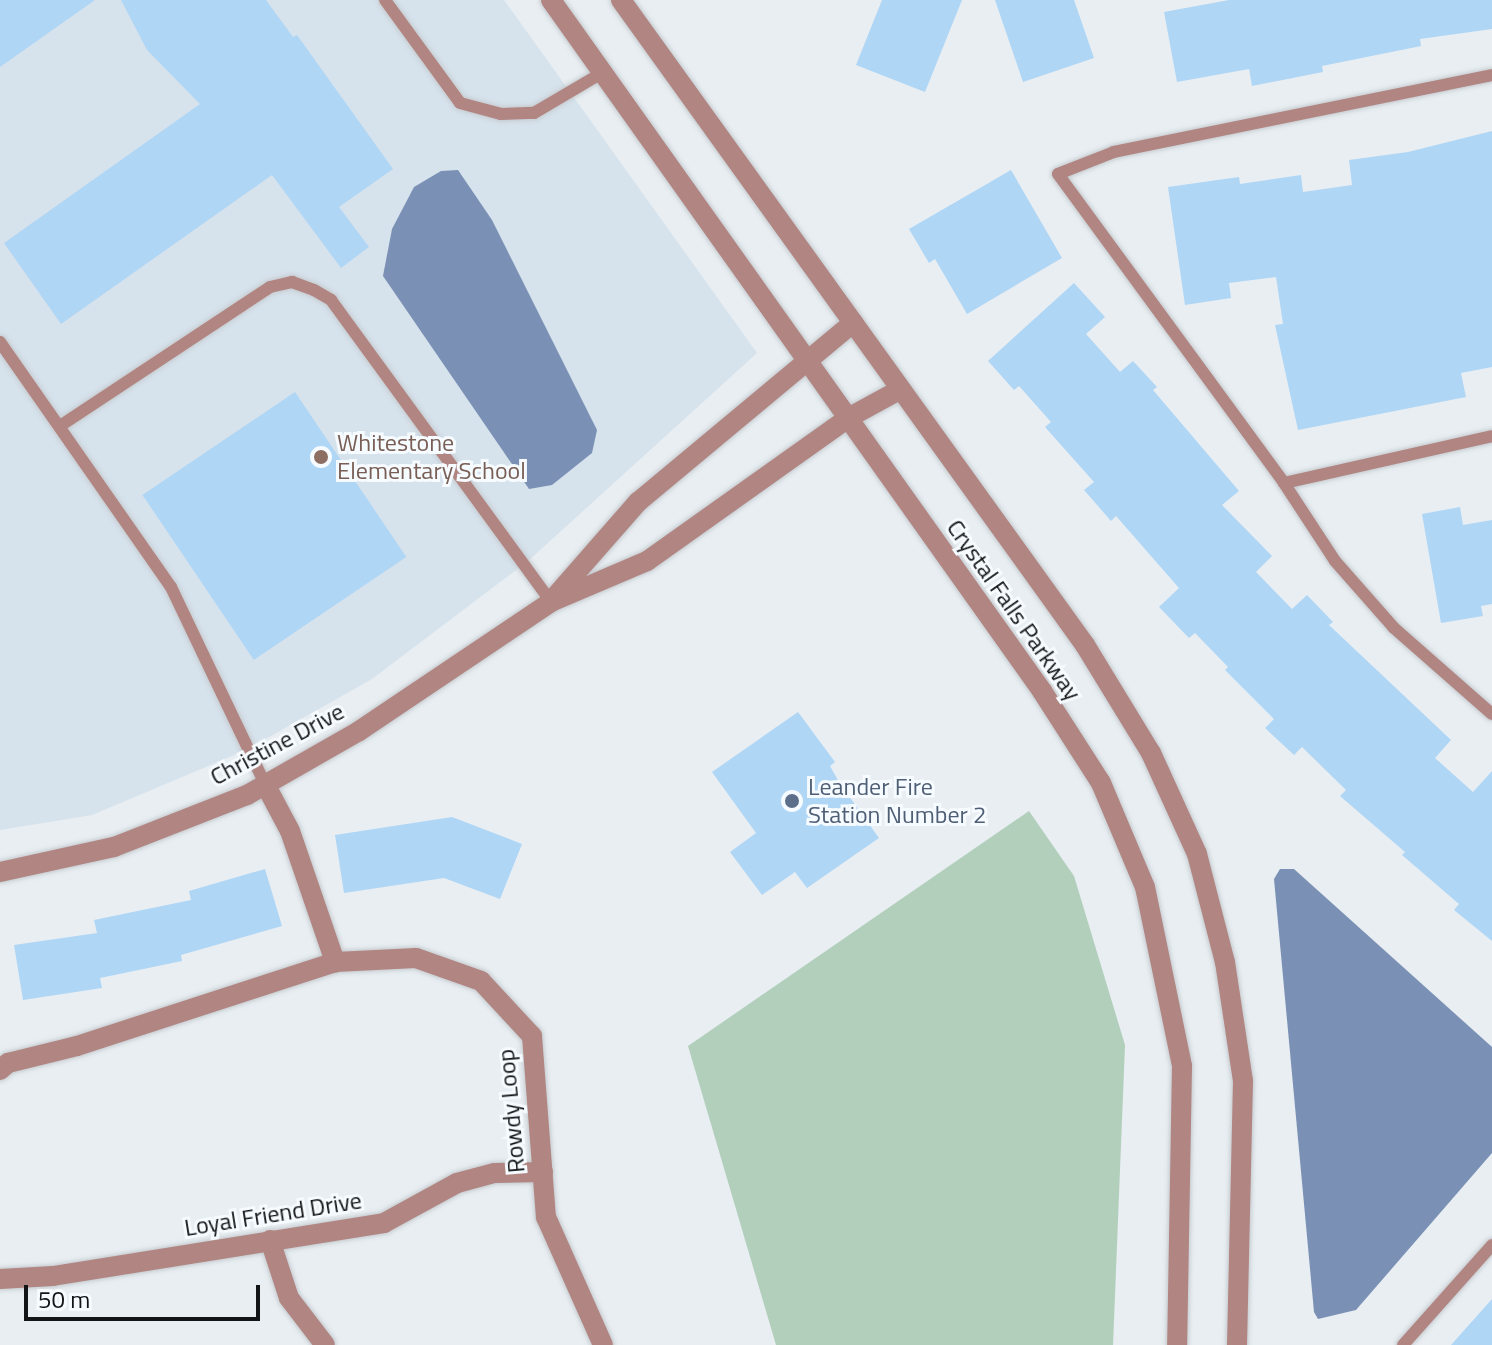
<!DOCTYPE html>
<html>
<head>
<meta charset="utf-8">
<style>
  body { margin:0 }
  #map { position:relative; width:1492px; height:1345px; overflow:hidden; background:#e8eef2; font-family:"Titillium Web",sans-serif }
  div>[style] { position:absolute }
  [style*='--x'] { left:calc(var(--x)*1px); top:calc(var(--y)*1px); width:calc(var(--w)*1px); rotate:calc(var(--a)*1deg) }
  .built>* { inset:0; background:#d6e2ec }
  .green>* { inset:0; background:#b2cfbc }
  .water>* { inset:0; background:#7a91b5 }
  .building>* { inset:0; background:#b0d6f6; transform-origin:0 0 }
  .roads { filter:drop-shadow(0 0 2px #c6cbcf) drop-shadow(0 0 2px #c6cbcf) }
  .service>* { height:12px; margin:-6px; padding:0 6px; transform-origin:6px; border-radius:6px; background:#b18582 }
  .minor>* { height:20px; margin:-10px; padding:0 10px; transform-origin:10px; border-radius:10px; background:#b18582 }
  .tertiary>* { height:20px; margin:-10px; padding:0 10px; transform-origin:10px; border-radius:10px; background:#b18582 }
  .dots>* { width:22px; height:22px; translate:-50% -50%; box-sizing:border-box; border:4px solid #f6fbff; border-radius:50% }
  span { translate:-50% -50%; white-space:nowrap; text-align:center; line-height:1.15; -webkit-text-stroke:6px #f6fbff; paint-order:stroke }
  .education-label { font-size:24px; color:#785e54 }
  .left { translate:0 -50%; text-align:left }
  .street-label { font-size:24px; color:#121416 }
  .service-label { font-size:24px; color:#4e5e75 }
  .scale { position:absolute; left:24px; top:1285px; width:236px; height:36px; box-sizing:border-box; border:4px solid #121416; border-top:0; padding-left:10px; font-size:24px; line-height:28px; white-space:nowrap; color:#121416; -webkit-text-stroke:6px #f6fbff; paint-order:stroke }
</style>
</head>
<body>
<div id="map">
  <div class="built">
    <i style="clip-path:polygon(0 0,504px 0,757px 353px,528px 561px,372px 679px,246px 750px,92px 815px,0 830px)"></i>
  </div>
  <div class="green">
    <i style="clip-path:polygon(1029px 811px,1074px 876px,1125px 1045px,1113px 1345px,776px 1345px,688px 1046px)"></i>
  </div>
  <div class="water">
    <i style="clip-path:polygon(458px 170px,492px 220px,597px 430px,592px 453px,552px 485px,529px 489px,383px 276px,392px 229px,414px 187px,441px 171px)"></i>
    <i style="clip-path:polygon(1280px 869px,1294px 869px,1492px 1047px,1492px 1153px,1356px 1310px,1318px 1319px,1314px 1312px,1274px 879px)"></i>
  </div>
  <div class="building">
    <i style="clip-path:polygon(0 0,95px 0,0 67px)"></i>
    <i style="clip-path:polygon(121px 0,266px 0,293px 37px,297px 35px,393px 169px,339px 207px,369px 247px,341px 268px,272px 175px,61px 324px,4px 243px,200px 104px,147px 50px)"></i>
    <i style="clip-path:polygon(882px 0,962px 0,925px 92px,856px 65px)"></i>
    <i style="clip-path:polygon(995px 0,1074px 0,1094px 58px,1023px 82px)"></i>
    <i style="clip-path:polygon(1229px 0,1492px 0,1492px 29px,1420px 39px,1421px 46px,1322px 66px,1323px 72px,1252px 86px,1249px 69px,1177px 82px,1164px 12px)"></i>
    <i style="clip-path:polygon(1492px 131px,1492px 367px,1461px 373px,1466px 397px,1298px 430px,1275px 325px,1283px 324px,1276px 277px,1229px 283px,1231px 298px,1185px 305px,1168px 187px,1239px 177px,1240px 184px,1301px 175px,1303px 192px,1352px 185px,1349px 160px,1408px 152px)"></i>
    <i style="clip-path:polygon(1011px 170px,1062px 258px,967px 314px,935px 259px,929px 263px,909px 229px)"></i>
    <i style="clip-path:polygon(1074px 283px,1105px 317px,1086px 334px,1120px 372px,1133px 361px,1157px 387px,1153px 390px,1239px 491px,1222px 505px,1272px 556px,1256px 572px,1292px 609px,1307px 595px,1333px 622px,1329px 625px,1451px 740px,1435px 758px,1473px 792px,1492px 771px,1492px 941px,1454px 910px,1459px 904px,1402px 855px,1405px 852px,1340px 796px,1346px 790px,1302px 747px,1294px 755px,1265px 728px,1274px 719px,1225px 670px,1228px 667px,1195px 633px,1189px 638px,1159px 607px,1179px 588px,1116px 516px,1111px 521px,1084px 490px,1094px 482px,1045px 427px,1051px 422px,1019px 386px,1014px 390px,988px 361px)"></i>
    <i style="left:295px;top:392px;width:199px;height:184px;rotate:56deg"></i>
    <i style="clip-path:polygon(1460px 507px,1463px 525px,1492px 520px,1492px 604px,1481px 606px,1483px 616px,1441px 623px,1422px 514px)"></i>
    <i style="clip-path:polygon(798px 712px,835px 762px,830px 766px,839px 782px,879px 838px,807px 888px,795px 872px,762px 895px,730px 852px,756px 833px,712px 772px)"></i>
    <i style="clip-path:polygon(452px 817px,522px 844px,500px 899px,444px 878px,344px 893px,335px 835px)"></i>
    <i style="clip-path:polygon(265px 869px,282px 926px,181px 955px,182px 961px,100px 978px,102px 988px,23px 1000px,14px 945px,97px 933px,94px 920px,191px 900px,189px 891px)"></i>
    <i style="clip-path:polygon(1492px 1299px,1492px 1345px,1451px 1345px)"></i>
  </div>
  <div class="roads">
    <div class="service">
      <i style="--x:385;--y:0;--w:127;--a:53.9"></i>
      <i style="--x:460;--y:103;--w:42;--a:15"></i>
      <i style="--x:501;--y:114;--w:33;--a:-2"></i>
      <i style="--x:534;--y:113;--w:79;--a:-30.5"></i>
      <i style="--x:1492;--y:75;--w:386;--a:168.5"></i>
      <i style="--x:1114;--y:152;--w:60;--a:158.6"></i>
      <i style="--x:1058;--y:174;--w:383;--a:53.8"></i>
      <i style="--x:1284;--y:483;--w:93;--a:56.8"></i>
      <i style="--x:1335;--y:561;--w:89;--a:48.6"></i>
      <i style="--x:1394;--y:628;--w:130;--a:41.3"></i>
      <i style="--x:0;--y:342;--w:299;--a:55.1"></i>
      <i style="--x:171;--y:587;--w:218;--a:64.5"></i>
      <i style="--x:60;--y:426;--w:252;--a:-33.5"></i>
      <i style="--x:270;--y:287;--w:23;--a:-13"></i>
      <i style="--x:292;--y:282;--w:23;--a:20"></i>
      <i style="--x:314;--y:290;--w:20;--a:30"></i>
      <i style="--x:331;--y:300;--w:374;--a:53.9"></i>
      <i style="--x:1284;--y:483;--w:213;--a:-12.7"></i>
      <i style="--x:1403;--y:1345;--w:134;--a:-48.3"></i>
    </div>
    <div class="minor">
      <i style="--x:553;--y:599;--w:129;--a:-48.8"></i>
      <i style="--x:638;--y:502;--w:280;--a:-39.8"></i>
      <i style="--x:265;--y:784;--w:53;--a:62"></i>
      <i style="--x:290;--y:831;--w:139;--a:71"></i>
      <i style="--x:0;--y:872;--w:117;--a:-12.4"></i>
      <i style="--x:114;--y:847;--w:143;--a:-21.4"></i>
      <i style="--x:247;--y:795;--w:129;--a:-29.7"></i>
      <i style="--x:359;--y:731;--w:231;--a:-33.9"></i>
      <i style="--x:551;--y:602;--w:104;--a:-23.1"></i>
      <i style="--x:647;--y:561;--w:247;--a:-35.4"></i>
      <i style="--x:848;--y:418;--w:60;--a:-28.7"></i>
      <i style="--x:0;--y:1070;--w:11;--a:-41"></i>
      <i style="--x:8;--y:1063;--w:71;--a:-13.8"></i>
      <i style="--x:77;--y:1046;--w:271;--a:-18"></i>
      <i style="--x:335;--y:962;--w:81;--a:-2.8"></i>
      <i style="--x:416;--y:958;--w:69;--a:19.5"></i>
      <i style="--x:481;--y:981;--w:75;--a:47.2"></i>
      <i style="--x:532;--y:1036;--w:182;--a:85.6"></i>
      <i style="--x:546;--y:1217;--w:140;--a:66"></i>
      <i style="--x:270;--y:1240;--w:61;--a:71.9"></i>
      <i style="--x:289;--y:1298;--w:59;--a:52.5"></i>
      <i style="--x:0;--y:1279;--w:53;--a:-3.2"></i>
      <i style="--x:53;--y:1276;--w:335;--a:-9.1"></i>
      <i style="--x:384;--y:1223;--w:83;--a:-28.7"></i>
      <i style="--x:457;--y:1183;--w:39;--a:-15"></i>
      <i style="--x:495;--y:1173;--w:48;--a:-1.2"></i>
    </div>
    <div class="tertiary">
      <i style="--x:551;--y:0;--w:848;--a:54.6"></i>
      <i style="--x:1042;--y:691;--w:109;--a:57.3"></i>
      <i style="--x:1101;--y:783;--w:113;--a:67.1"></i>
      <i style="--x:1145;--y:887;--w:183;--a:78.3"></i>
      <i style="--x:1182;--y:1066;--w:279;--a:91"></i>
      <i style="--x:621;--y:0;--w:795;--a:54.27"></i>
      <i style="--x:1085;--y:645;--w:127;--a:58.6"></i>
      <i style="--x:1151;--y:753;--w:111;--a:65.5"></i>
      <i style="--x:1197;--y:854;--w:112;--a:75.5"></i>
      <i style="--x:1225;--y:962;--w:120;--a:81.4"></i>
      <i style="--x:1243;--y:1081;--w:264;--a:91.3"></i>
    </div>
  </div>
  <div class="dots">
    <i style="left:321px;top:457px;background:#8d6e63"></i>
    <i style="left:792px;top:801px;background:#5c6f8a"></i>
  </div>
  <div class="education-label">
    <span class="left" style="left:337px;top:457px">Whitestone<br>Elementary School</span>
  </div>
  <div class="street-label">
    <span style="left:1014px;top:610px;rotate:55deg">Crystal Falls Parkway</span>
    <span style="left:277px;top:744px;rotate:-28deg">Christine Drive</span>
    <span style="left:511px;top:1111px;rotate:-95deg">Rowdy Loop</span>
    <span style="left:273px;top:1214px;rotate:-9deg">Loyal Friend Drive</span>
  </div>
  <div class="service-label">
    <span class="left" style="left:808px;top:801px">Leander Fire<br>Station Number 2</span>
  </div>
  <div class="scale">50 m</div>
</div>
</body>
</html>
